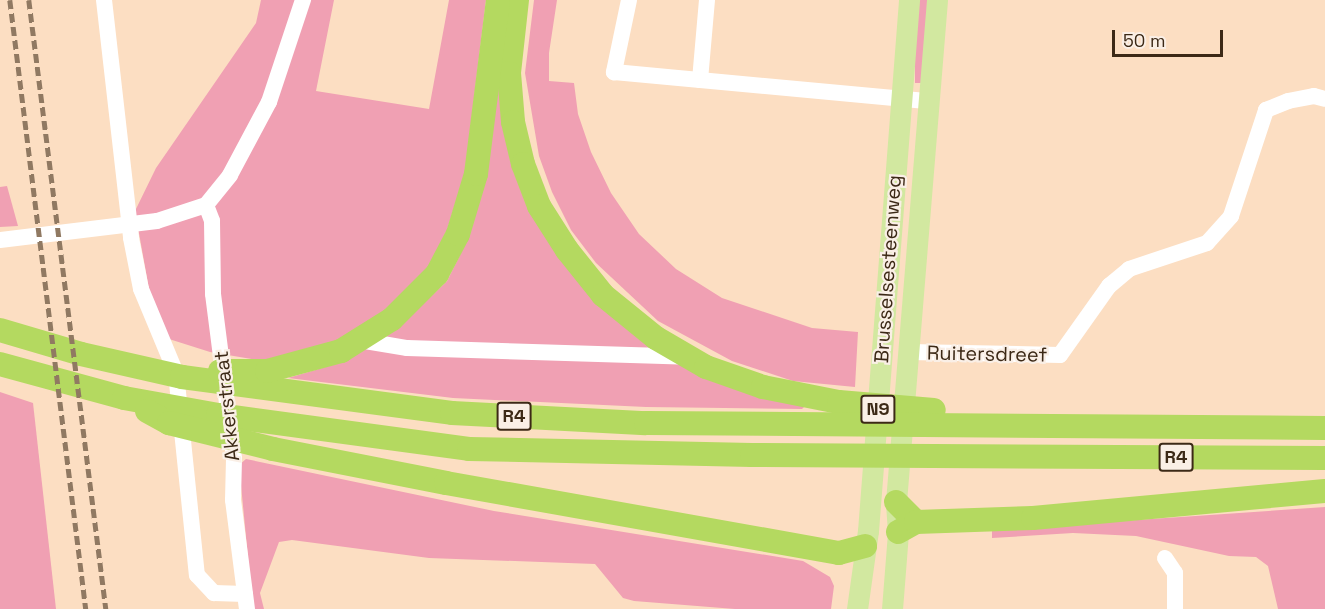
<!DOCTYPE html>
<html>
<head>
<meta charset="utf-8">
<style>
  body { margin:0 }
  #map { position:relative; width:1325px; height:609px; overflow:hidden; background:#fcdec2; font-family:"Space Grotesk",sans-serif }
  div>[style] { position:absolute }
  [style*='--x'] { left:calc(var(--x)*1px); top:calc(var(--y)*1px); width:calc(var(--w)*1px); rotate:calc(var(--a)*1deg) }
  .green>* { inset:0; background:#f0a0b3; transform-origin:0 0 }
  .minor>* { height:16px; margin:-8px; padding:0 8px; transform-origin:8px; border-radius:8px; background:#fff }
  .major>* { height:21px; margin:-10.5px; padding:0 10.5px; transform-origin:10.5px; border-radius:10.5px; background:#d2e8a0 }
  .highway>* { height:24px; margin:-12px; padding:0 12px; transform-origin:12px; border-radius:12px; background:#b4d960 }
  .rail>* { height:4.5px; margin-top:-2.25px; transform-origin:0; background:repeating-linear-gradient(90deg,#907962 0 9px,transparent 0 13.5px) }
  span { translate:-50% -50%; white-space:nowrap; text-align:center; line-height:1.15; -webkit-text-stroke:4.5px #faefe6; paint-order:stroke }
  .shield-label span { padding:2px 4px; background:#faefe6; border:2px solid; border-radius:4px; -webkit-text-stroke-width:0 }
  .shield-label { font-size:18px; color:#3c2916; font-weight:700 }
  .street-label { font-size:20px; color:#3c2916 }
  .scale { position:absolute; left:1112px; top:30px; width:111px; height:27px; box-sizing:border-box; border:3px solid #3c2916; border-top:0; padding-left:8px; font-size:18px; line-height:21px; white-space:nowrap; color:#3c2916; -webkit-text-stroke:4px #faefe6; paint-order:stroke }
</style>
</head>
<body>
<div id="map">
  <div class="green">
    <i style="clip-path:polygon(261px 0,334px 0,316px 91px,429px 109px,449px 0,486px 0,465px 172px,447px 230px,428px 268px,386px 310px,336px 341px,264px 361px,210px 352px,169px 339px,149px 289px,135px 211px,156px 168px,256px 23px)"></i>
    <i style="clip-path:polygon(534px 0,557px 0,549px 53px,549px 81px,574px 83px,578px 114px,591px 152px,611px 193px,639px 234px,676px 269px,722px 298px,812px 328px,858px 332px,855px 387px,793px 381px,732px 361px,658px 321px,596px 263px,571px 230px,552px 192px,539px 156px,525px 73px)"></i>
    <i style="left:915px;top:0;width:13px;height:83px"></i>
    <i style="clip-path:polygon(502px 32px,506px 123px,598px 301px,807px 404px,802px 409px,646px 407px,453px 398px,288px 378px,346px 361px,399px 327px,447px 281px,468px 239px,487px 176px)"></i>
    <i style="clip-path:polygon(7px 186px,18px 226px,0 227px,0 187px)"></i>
    <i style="clip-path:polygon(0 392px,33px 403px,56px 609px,0 609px)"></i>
    <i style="clip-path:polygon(246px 459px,494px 511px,803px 561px,830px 577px,834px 586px,831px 609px,735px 609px,634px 601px,623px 598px,595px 564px,429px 558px,292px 540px,279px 542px,260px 593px,264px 609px,253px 609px,239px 465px)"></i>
    <i style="clip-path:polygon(1325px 507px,1325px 609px,1278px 609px,1268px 566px,1256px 557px,1229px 556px,1136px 536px,1073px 533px,992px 538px,992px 530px)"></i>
  </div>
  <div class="minor">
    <i style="--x:104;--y:0;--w:240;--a:83.5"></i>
    <i style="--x:131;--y:238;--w:52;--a:78.9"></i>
    <i style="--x:141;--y:289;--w:91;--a:67.4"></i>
    <i style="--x:176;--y:373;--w:203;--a:84.1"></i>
    <i style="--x:197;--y:575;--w:25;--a:47"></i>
    <i style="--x:214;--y:593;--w:31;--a:2"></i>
    <i style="--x:629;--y:0;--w:74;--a:101.8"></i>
    <i style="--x:614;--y:72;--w:316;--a:5.3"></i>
    <i style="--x:700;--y:80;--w:80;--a:-85"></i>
    <i style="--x:206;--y:205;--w:17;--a:69"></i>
    <i style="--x:212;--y:221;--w:73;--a:89.2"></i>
    <i style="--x:213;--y:294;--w:166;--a:82.7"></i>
    <i style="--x:234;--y:459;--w:41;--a:91.4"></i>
    <i style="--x:233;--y:500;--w:110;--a:82.7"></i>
    <i style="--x:0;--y:240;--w:158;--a:-6.9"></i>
    <i style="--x:157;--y:221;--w:52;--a:-18.1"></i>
    <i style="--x:206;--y:205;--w:38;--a:-51"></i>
    <i style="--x:230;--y:175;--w:83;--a:-61.9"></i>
    <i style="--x:269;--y:102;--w:108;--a:-71.6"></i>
    <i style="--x:359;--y:340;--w:49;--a:9.5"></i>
    <i style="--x:407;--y:348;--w:281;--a:1.8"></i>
    <i style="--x:908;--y:352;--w:152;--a:1.1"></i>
    <i style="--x:1060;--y:355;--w:85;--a:-54.6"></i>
    <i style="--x:1109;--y:286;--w:26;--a:-40"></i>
    <i style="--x:1129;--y:269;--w:82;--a:-18.4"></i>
    <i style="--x:1207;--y:243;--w:36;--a:-48"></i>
    <i style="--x:1231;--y:216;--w:112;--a:-71.7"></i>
    <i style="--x:1266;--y:110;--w:24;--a:-22"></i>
    <i style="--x:1288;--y:101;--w:26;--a:-11"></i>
    <i style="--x:1314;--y:96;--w:11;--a:15"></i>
    <i style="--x:1165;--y:558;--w:18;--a:56"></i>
    <i style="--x:1175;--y:573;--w:36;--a:90"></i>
  </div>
  <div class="major">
    <i style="--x:857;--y:609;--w:79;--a:-82"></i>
    <i style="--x:868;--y:531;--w:533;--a:-85.58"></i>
    <i style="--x:892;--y:609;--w:77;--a:-85.5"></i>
    <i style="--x:898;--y:532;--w:30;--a:-94"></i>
    <i style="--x:896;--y:502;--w:504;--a:-85.33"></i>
  </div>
  <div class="highway">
    <i style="--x:517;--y:0;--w:73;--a:96.3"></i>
    <i style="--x:509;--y:73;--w:49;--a:85.3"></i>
    <i style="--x:513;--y:122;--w:43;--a:76.6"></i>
    <i style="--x:523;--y:164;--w:45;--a:69.1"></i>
    <i style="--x:539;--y:206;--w:52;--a:57.5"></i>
    <i style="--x:567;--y:250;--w:58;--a:51.3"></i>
    <i style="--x:603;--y:295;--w:68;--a:39.1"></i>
    <i style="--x:656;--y:338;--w:58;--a:30.1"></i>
    <i style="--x:706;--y:367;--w:60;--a:19.3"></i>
    <i style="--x:763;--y:387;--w:77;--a:11.2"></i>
    <i style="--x:839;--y:402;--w:95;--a:4.8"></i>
    <i style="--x:0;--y:330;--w:84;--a:16.5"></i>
    <i style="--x:81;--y:354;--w:104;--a:12.8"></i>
    <i style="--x:182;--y:377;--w:272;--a:7.6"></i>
    <i style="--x:452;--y:413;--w:194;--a:3"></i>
    <i style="--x:646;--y:423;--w:679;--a:0.42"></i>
    <i style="--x:0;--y:364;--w:129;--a:15.3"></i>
    <i style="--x:124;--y:398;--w:96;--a:10.3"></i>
    <i style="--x:218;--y:415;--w:253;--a:7.7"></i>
    <i style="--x:469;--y:449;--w:283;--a:1.2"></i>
    <i style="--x:752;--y:455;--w:573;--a:0.3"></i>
    <i style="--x:220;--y:371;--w:47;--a:0"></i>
    <i style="--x:267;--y:371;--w:77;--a:-15.1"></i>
    <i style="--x:341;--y:351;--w:60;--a:-32.1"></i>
    <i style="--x:392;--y:319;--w:64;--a:-45"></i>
    <i style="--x:437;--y:274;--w:45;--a:-62.3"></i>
    <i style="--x:458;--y:234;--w:63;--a:-73.3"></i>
    <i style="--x:476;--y:174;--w:175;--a:-82.8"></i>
    <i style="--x:147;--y:411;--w:25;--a:29"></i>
    <i style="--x:169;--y:423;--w:107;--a:14"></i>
    <i style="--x:273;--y:449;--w:176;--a:11.1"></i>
    <i style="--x:446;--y:483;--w:399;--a:10.1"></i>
    <i style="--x:839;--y:553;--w:27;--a:-15"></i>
    <i style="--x:896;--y:502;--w:28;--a:45"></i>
    <i style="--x:898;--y:532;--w:21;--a:-29"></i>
    <i style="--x:916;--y:522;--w:117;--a:-2"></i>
    <i style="--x:1033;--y:518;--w:293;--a:-5.3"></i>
  </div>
  <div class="rail">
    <i style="--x:10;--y:0;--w:614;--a:82.89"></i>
    <i style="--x:29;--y:0;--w:614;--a:82.79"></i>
  </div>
  <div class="shield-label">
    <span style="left:878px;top:409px">N9</span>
    <span style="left:514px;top:416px">R4</span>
    <span style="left:1176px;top:457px">R4</span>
  </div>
  <div class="street-label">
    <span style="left:888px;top:269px;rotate:-86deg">Brusselsesteenweg</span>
    <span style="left:987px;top:354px;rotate:1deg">Ruitersdreef</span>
    <span style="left:227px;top:406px;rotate:-96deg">Akkerstraat</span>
  </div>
  <div class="scale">50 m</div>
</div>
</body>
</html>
